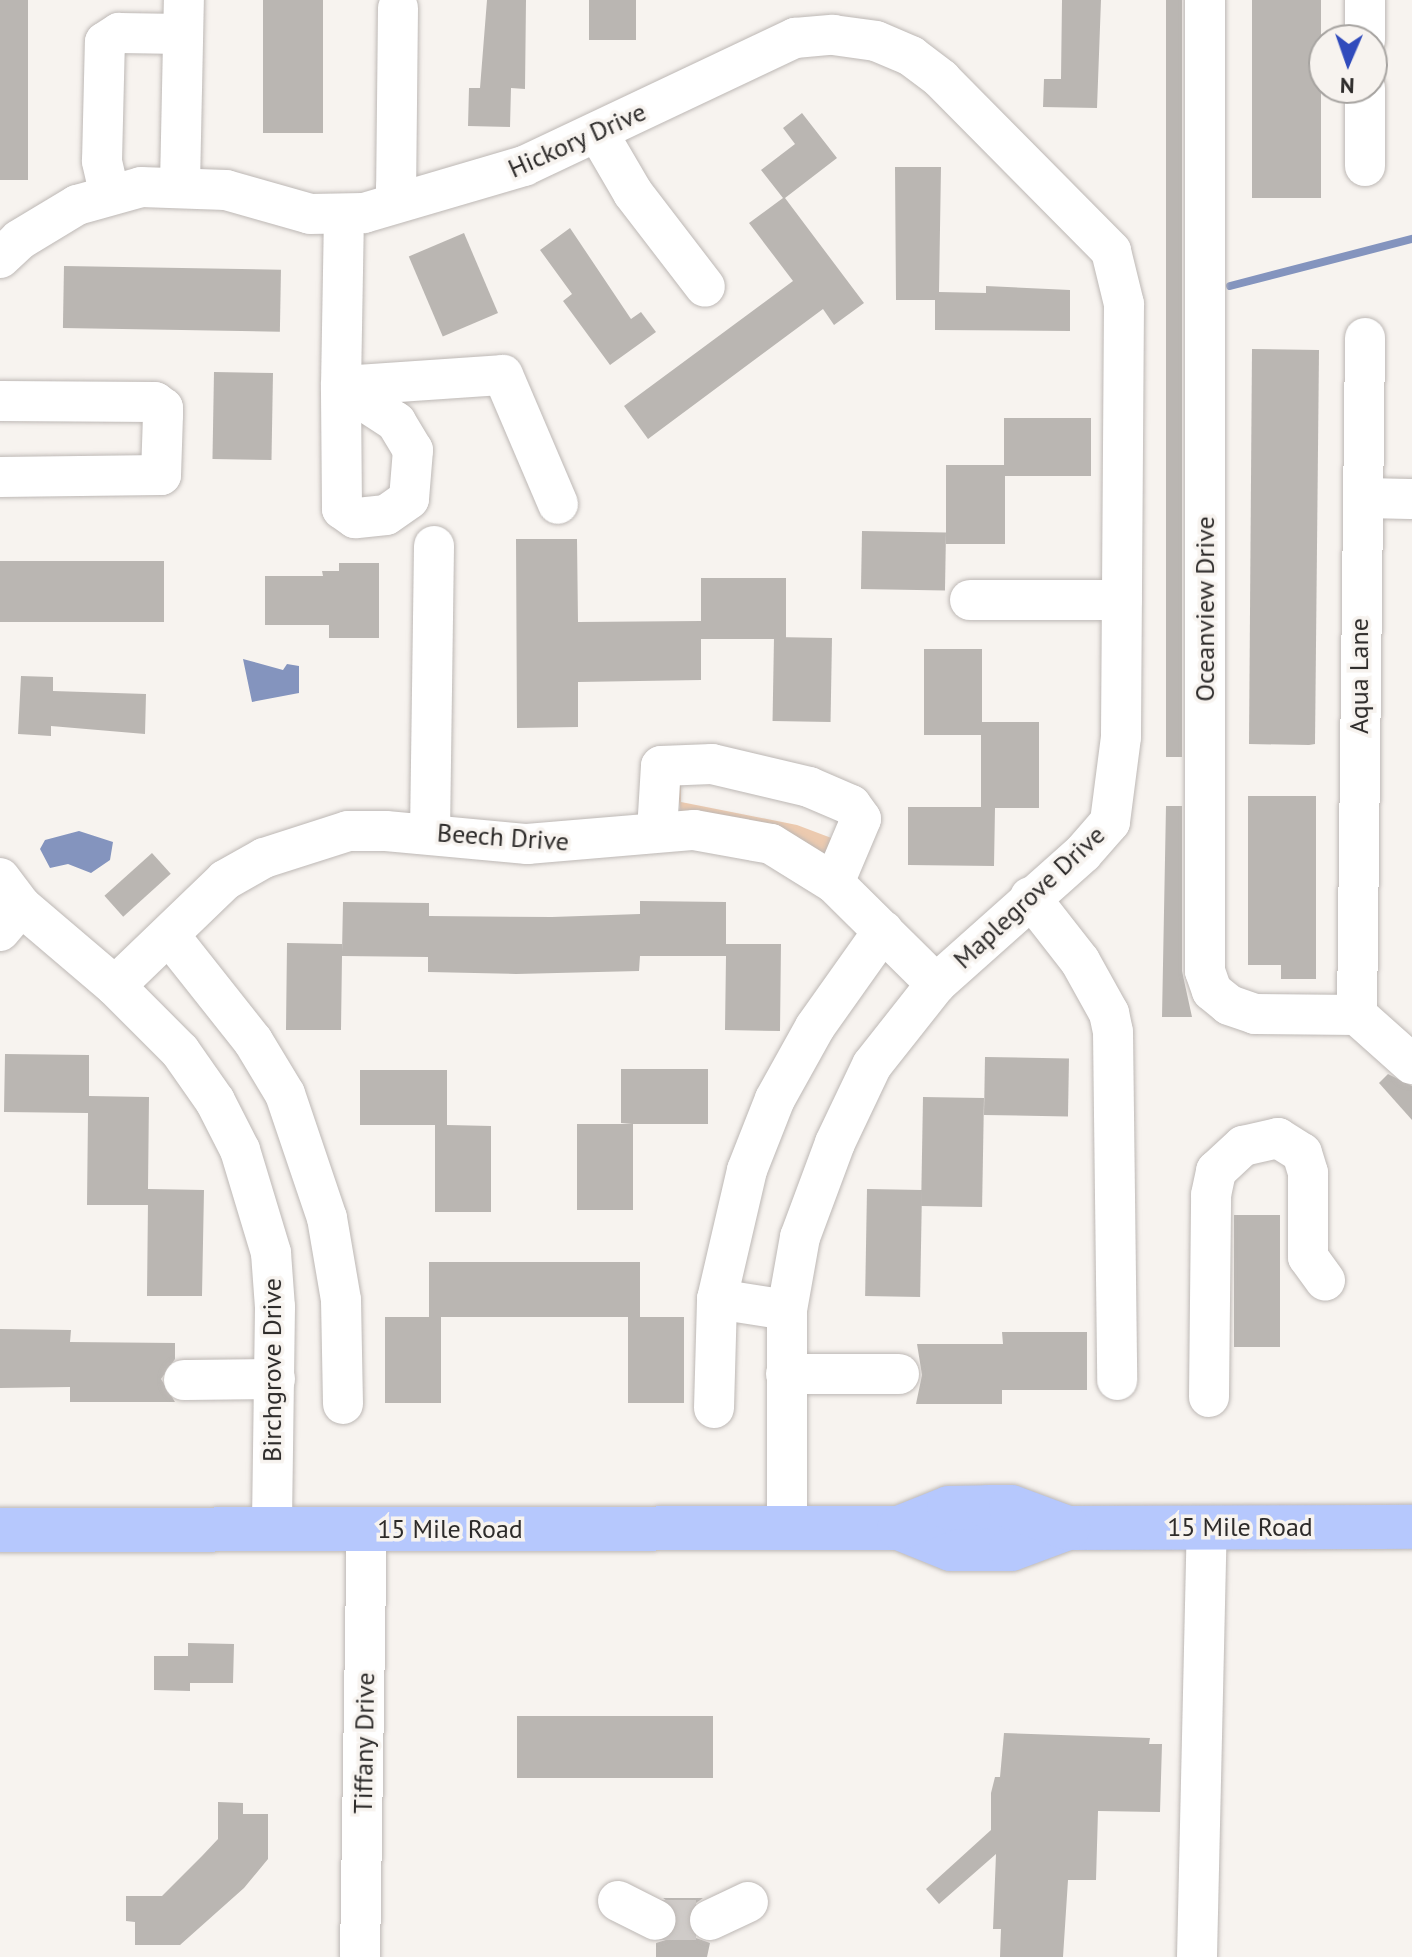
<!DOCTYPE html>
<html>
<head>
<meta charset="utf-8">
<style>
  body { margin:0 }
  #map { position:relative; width:1412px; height:1957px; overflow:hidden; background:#f7f3ef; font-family:"PT Sans",sans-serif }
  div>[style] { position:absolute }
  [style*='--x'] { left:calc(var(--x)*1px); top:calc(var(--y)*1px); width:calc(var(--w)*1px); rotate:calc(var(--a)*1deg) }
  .green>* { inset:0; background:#eccaaf }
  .water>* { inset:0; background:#8494be }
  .stream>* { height:8px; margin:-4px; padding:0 4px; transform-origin:4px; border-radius:4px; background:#8494be }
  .building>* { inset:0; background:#bab6b2; transform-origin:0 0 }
  .minor-tunnel>* { height:40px; margin-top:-20px; transform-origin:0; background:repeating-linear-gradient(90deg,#cfcbc8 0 40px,transparent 0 60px) }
  .roads { filter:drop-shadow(0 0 2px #bdb8b5) drop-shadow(0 0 2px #bdb8b5) }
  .minor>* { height:40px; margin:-20px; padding:0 20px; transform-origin:20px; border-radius:20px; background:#fff }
  .major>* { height:44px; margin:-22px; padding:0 22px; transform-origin:22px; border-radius:22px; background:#b6c8fd }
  span { translate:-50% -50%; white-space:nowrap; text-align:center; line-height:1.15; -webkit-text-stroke:7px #f7f3ef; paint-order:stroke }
  .street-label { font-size:26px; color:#2d2b2a }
  .north { position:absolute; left:1308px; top:24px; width:80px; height:80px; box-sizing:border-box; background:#f7f3ef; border:2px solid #a6a3a0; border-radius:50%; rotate:182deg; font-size:22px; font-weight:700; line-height:32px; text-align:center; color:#2d2b2a }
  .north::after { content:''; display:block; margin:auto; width:28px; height:36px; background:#304bbc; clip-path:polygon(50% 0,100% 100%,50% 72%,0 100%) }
</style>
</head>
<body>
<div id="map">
  <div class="green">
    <i style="clip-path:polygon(681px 778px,681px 802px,797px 825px,834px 839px,827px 854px,681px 815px,676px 779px)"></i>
  </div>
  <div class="water">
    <i style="clip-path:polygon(243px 659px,283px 670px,287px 664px,299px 666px,299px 693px,252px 702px)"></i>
    <i style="clip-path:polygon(79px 831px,113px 842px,110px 860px,91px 873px,68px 864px,50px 868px,40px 849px,45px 840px)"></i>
  </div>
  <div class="stream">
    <i style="--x:1230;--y:286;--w:188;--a:-14.5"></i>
  </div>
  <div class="building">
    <i style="left:0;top:0;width:28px;height:180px"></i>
    <i style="left:263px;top:0;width:60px;height:133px"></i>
    <i style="clip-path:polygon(487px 0,526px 0,525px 89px,511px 88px,510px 127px,468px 126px,469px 88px,480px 88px)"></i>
    <i style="left:589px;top:0;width:47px;height:40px"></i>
    <i style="clip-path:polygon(1062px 0,1101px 0,1097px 108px,1043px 107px,1044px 79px,1061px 79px)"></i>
    <i style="left:1166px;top:0;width:16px;height:757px"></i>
    <i style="left:1252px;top:0;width:69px;height:198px"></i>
    <i style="clip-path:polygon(802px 113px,837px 158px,785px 198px,864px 303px,834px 325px,823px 309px,648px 439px,624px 406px,793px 281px,749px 223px,783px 198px,761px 170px,795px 144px,783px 128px)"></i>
    <i style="clip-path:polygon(895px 167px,941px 167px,939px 292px,986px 293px,986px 286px,1070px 290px,1070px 331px,935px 330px,935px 300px,896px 300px)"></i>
    <i style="clip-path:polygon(570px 228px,631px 319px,641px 312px,656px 332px,610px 365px,563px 301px,572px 294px,540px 250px)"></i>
    <i style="left:464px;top:233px;width:87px;height:60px;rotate:67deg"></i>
    <i style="left:64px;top:266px;width:217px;height:62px;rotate:1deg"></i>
    <i style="clip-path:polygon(1252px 349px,1319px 350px,1315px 744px,1309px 745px,1249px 744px)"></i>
    <i style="left:214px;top:372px;width:59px;height:87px;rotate:1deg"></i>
    <i style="left:1004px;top:418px;width:87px;height:58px"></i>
    <i style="left:946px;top:465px;width:59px;height:79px"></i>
    <i style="left:862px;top:531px;width:84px;height:58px;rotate:1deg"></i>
    <i style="clip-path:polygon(516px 539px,577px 539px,578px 622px,701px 621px,701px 680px,578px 682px,578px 727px,517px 728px)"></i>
    <i style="left:0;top:561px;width:164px;height:61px"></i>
    <i style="clip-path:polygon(339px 563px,379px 563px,379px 638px,329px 638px,329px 625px,265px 625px,265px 576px,323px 576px,322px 571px,339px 571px)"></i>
    <i style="left:701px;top:578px;width:85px;height:61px"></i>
    <i style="left:832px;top:638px;width:84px;height:58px;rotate:91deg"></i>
    <i style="clip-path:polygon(924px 649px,982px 649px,982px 722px,1039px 722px,1039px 808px,995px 808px,994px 866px,908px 865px,908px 807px,991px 807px,981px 807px,981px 735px,924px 735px)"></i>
    <i style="clip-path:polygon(21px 676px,53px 677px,53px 691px,146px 694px,145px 734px,51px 726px,51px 736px,18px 734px)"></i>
    <i style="clip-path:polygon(1248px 796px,1316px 796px,1316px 979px,1281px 979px,1281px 965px,1248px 965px)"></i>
    <i style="clip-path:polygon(1166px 806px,1182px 806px,1182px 971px,1192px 1017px,1162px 1017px)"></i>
    <i style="left:152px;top:853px;width:28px;height:64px;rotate:48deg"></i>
    <i style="clip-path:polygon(640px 901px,726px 902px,726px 944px,781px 944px,780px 1031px,725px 1030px,726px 956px,640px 956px,639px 971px,516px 974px,428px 972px,428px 957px,342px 956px,341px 1030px,286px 1030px,287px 943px,342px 944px,342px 952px,343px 902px,429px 903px,429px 916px,552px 917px,640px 914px)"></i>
    <i style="clip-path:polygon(5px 1054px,89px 1055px,89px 1101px,89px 1096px,149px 1097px,148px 1189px,204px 1190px,202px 1296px,147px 1296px,148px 1200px,148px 1205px,87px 1205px,88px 1113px,4px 1112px)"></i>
    <i style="left:985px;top:1057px;width:84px;height:58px;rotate:1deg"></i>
    <i style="clip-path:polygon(621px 1069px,708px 1069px,708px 1124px,633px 1124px,633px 1210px,577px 1210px,577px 1124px,632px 1124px,621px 1123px)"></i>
    <i style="clip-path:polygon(360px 1070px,447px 1070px,447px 1125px,491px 1126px,491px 1212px,435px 1212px,435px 1125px,360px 1125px)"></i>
    <i style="clip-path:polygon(1388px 1074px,1412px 1086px,1412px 1120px,1379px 1083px)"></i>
    <i style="left:923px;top:1097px;width:61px;height:109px;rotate:1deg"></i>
    <i style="left:867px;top:1189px;width:55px;height:107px;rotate:1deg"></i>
    <i style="left:1234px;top:1215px;width:46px;height:132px"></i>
    <i style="clip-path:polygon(429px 1262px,640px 1262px,640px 1317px,684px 1317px,684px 1403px,628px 1403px,628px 1317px,429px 1317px)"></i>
    <i style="left:385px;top:1317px;width:56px;height:86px"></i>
    <i style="clip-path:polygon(0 1329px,71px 1330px,70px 1342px,175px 1343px,175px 1359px,161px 1379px,175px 1402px,70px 1402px,70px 1387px,0 1388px)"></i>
    <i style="clip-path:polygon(1002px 1332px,1087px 1332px,1087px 1390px,1002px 1390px,1002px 1404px,916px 1404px,922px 1375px,917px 1344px,1003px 1344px)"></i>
    <i style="clip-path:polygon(188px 1643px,234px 1644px,233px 1683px,190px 1683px,190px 1691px,154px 1690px,154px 1656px,188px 1656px)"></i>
    <i style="left:517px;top:1716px;width:196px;height:62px"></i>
    <i style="clip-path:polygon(1004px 1733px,1150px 1738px,1149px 1744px,1162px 1744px,1160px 1812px,1098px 1811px,1096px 1880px,1068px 1880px,1063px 1957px,1000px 1957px,1001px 1929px,993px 1929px,996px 1854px,939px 1904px,926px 1889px,991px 1830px,991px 1793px,995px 1777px,1000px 1777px)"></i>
    <i style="clip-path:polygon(218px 1802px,243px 1803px,243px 1814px,268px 1814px,268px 1859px,244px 1888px,180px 1945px,135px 1945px,135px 1922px,126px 1921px,126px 1896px,162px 1896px,202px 1856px,218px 1839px)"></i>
    <i style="clip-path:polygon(663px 1898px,703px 1898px,692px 1906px,687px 1919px,696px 1938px,710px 1943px,707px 1957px,656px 1957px,656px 1943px,669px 1939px,679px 1919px,675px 1907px)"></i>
  </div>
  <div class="minor-tunnel">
    <i style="--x:656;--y:1920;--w:54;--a:0"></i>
  </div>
  <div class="roads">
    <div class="minor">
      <i style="--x:1205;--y:0;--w:971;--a:90"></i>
      <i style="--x:1205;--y:971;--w:21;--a:71"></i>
      <i style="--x:1212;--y:991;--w:22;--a:39"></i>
      <i style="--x:1229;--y:1005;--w:28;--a:19"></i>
      <i style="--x:1255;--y:1014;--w:102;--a:0.6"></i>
      <i style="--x:1357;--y:1015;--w:74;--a:41.7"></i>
      <i style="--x:398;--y:8;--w:179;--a:90.6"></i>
      <i style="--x:396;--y:187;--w:15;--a:70"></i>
      <i style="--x:1365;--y:40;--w:40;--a:-90"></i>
      <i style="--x:598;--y:133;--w:69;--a:59.7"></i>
      <i style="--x:633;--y:193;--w:118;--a:52.5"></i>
      <i style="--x:1365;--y:166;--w:78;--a:-90"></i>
      <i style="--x:180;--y:185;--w:185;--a:-88.8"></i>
      <i style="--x:109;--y:192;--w:32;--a:-103"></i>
      <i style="--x:102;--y:161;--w:119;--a:-88.6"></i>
      <i style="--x:105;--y:42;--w:17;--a:-33"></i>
      <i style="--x:119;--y:33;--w:64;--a:0.9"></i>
      <i style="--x:0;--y:258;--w:26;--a:-43"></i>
      <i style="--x:19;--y:240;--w:68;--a:-31.1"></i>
      <i style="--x:77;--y:205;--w:66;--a:-15.7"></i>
      <i style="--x:141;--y:187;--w:85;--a:2"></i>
      <i style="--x:226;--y:190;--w:87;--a:15.9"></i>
      <i style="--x:310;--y:214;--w:54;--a:-1.1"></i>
      <i style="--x:364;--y:213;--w:167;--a:-16.4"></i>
      <i style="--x:524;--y:166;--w:300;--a:-25.3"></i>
      <i style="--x:795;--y:38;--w:38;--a:-5"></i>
      <i style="--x:833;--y:35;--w:43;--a:7.9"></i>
      <i style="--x:876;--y:41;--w:38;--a:23"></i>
      <i style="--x:911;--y:56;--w:38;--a:37"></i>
      <i style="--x:941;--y:79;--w:242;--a:45.3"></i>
      <i style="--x:1111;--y:251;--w:55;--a:76.2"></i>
      <i style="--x:1124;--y:304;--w:433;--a:90.4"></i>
      <i style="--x:1121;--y:737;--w:86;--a:97.4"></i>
      <i style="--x:1110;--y:822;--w:41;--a:131.1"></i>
      <i style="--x:1083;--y:853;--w:197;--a:138.3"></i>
      <i style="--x:936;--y:984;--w:103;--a:128.3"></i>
      <i style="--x:872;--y:1065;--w:86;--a:115.4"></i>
      <i style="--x:835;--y:1143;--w:100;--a:110.4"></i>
      <i style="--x:800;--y:1237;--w:74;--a:100.1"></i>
      <i style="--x:787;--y:1310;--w:219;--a:90"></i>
      <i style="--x:341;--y:386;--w:66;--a:33.2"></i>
      <i style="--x:396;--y:422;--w:33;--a:59"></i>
      <i style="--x:413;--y:450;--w:49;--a:94.7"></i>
      <i style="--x:409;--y:499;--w:28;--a:145"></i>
      <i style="--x:386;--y:515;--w:31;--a:174"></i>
      <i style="--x:355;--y:518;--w:16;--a:-145"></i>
      <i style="--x:342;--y:509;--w:123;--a:-90.5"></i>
      <i style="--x:341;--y:386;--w:169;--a:-89"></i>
      <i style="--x:341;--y:386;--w:162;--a:-3.9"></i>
      <i style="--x:503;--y:375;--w:140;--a:66.9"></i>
      <i style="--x:0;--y:401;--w:155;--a:0.4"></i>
      <i style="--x:155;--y:402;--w:10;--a:37"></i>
      <i style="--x:163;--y:408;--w:7;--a:90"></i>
      <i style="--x:163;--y:415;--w:60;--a:91.9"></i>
      <i style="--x:161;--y:475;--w:161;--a:179.3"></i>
      <i style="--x:1364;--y:498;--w:48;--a:1.2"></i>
      <i style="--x:970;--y:600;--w:152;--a:0"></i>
      <i style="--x:657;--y:831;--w:65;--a:-86.5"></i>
      <i style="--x:661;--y:766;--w:51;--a:-2.2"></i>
      <i style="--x:712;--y:764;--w:100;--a:13.3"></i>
      <i style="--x:809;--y:787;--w:46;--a:23.2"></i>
      <i style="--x:851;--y:805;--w:17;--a:54"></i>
      <i style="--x:861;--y:819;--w:69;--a:112.9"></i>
      <i style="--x:430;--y:833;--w:287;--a:-89.2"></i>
      <i style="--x:0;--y:878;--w:35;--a:53"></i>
      <i style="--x:21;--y:906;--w:123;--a:40.4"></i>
      <i style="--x:115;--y:986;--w:92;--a:45"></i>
      <i style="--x:180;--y:1051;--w:61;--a:55"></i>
      <i style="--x:215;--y:1101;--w:55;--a:63"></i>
      <i style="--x:240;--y:1150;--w:108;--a:73.2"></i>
      <i style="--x:271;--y:1253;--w:54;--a:85.8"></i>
      <i style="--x:275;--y:1307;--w:222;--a:90.8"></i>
      <i style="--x:1030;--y:897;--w:81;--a:52"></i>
      <i style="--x:1080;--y:961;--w:60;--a:60.9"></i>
      <i style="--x:1109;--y:1013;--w:19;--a:78"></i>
      <i style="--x:1113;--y:1032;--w:348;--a:89.3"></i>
      <i style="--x:0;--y:931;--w:33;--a:-50"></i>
      <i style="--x:169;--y:935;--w:135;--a:51.6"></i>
      <i style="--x:253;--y:1041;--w:62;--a:58.9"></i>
      <i style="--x:285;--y:1094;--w:131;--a:71.3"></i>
      <i style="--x:327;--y:1218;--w:83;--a:80.3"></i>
      <i style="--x:341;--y:1300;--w:104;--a:88.9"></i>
      <i style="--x:115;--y:986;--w:153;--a:-43.9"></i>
      <i style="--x:225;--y:880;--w:45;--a:-29.4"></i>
      <i style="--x:264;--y:858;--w:88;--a:-17.8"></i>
      <i style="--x:348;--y:831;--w:38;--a:0"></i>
      <i style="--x:386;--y:831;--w:142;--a:5.3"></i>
      <i style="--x:527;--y:844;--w:168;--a:-4.8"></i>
      <i style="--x:694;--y:830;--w:78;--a:10.3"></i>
      <i style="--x:771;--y:844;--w:74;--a:31.8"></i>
      <i style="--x:834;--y:883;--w:144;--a:44.7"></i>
      <i style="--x:1357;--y:1015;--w:677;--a:-89.32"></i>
      <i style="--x:717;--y:1299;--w:71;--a:8.9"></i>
      <i style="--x:786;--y:1374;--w:113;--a:0"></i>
      <i style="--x:184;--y:1380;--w:91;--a:-0.6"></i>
      <i style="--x:1209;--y:1397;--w:202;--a:-89.4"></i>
      <i style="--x:1211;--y:1195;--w:25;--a:-78"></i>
      <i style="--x:1216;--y:1171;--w:37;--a:-43"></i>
      <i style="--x:1243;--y:1146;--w:36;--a:-13"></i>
      <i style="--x:1278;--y:1138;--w:28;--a:32"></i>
      <i style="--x:1302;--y:1153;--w:21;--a:73"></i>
      <i style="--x:1308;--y:1173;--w:84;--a:90"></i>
      <i style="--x:1308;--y:1257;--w:29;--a:54"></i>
      <i style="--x:714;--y:1408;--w:109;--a:-88.4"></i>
      <i style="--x:717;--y:1299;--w:132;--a:-76.9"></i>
      <i style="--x:747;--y:1170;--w:76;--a:-68.5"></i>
      <i style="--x:775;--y:1099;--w:82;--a:-60.9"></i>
      <i style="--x:815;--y:1027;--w:118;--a:-54.7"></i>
      <i style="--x:618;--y:1901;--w:42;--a:26.6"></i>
      <i style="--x:710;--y:1920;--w:42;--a:-25.3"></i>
      <i style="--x:360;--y:1957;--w:428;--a:-89.1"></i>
      <i style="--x:1197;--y:1957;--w:430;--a:-88.7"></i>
    </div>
    <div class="major">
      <i style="--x:899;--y:1528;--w:56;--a:22"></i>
      <i style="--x:951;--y:1549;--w:60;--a:0"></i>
      <i style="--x:1011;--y:1549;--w:61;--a:-20.2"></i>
      <i style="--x:1068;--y:1528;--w:344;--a:-0.2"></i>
      <i style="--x:0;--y:1530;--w:899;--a:-0.13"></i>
      <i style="--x:899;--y:1528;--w:54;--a:-21.8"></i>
      <i style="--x:949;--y:1508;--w:39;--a:-1"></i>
      <i style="--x:988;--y:1507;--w:23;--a:0"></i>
      <i style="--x:1011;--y:1507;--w:61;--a:20.2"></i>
    </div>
  </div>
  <div class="street-label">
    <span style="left:577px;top:140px;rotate:-24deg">Hickory Drive</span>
    <span style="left:1205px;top:609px;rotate:-90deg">Oceanview Drive</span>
    <span style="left:1359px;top:676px;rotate:-90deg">Aqua Lane</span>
    <span style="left:503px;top:837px;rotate:4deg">Beech Drive</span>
    <span style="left:1029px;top:897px;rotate:-43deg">Maplegrove Drive</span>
    <span style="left:272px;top:1370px;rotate:-90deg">Birchgrove Drive</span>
    <span style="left:1240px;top:1527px">15 Mile Road</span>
    <span style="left:450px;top:1529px">15 Mile Road</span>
    <span style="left:364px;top:1743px;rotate:-89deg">Tiffany Drive</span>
  </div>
  <div class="north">N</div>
</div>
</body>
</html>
